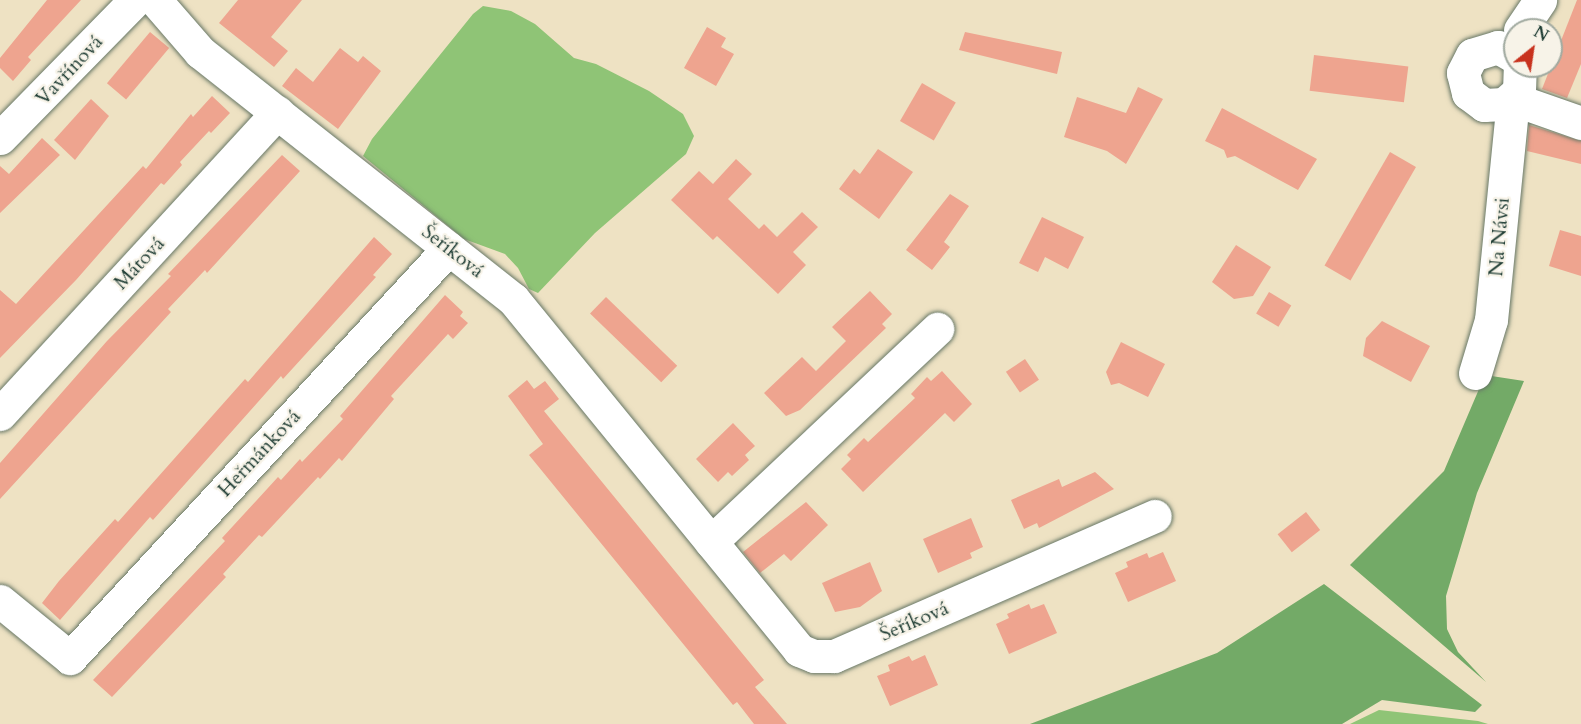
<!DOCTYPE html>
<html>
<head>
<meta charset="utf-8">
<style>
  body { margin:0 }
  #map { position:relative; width:1581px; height:724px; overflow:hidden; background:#eee2c3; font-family:Cardo,serif }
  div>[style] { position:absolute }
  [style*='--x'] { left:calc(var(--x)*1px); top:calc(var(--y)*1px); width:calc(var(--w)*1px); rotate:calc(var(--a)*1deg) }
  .green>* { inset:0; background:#8fc476 }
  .forest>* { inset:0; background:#73aa67 }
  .building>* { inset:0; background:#eea48f; transform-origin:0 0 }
  .roads { filter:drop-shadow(0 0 2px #677766) drop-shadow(0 0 2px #677766) }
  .minor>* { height:33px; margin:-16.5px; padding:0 16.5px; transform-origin:16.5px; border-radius:16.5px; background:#fff }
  span { translate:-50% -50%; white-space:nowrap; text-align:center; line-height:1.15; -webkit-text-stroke:4.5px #f7f3e8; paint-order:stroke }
  .street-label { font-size:20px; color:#1f3d34 }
  .north { position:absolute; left:1503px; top:18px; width:60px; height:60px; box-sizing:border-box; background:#f7f3e8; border:2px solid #a1aaa0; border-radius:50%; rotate:30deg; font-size:16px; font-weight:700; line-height:24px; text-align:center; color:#1f3d34 }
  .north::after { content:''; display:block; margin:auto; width:21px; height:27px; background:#c8321e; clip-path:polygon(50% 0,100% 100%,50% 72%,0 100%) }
</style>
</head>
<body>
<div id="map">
  <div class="green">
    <i style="clip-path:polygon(483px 6px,511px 11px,535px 24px,574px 58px,596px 64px,649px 91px,683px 114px,694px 136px,686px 154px,595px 233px,538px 293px,529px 289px,518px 268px,505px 254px,464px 239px,363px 156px,372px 139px,473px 14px)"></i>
    <i style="clip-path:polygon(1379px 710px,1478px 721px,1488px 724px,1350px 724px)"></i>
  </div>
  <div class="forest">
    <i style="clip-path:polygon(1485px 375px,1524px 381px,1477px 493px,1446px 596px,1447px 629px,1458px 652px,1486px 682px,1350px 565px,1444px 471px)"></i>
    <i style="clip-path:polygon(1324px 584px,1482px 705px,1475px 712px,1382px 700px,1342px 724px,1030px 724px,1217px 653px)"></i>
  </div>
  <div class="building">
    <i style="clip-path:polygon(47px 0,81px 0,28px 57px,31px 60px,13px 81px,0 68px,0 58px)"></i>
    <i style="clip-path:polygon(238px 0,302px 0,271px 37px,288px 51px,274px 67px,219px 23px)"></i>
    <i style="clip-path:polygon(1577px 0,1581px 0,1581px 64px,1567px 98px,1542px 89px)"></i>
    <i style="clip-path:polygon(707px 27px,726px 38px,721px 47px,734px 54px,716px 86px,684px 68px)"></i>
    <i style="left:150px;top:32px;width:25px;height:67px;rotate:40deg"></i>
    <i style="clip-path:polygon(965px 32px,1062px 52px,1057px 74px,959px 50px)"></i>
    <i style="clip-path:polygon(340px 48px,358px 62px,363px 56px,381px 71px,338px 129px,282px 86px,296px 68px,313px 82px)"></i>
    <i style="left:1314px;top:55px;width:95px;height:36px;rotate:7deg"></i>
    <i style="left:922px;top:83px;width:39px;height:44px;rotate:30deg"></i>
    <i style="clip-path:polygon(1138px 87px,1163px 99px,1126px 164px,1107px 151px,1064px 137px,1077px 97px,1126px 113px)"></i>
    <i style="clip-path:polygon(212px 96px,230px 113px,211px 133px,209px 131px,180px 162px,182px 165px,164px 185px,161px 183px,76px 280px,0 358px,0 290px,16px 304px,143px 166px,146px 169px,191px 114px,193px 117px)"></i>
    <i style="clip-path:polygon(91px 99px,109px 116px,75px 160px,54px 140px)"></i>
    <i style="clip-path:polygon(1222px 108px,1317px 159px,1298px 190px,1235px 156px,1227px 158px,1224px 150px,1205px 141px)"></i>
    <i style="clip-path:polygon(1529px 125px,1581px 141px,1581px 164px,1527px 151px)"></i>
    <i style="clip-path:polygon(42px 138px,60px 155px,0 213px,0 166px,9px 174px)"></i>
    <i style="clip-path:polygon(878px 149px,913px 172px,879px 219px,839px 189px,854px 169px,860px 174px)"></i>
    <i style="left:1390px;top:152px;width:30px;height:131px;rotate:30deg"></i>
    <i style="clip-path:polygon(282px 155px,300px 171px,207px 273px,205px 270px,168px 309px,171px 312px,0 499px,0 463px,107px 341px,171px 276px,168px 274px)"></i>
    <i style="clip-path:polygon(736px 159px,752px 174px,728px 199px,759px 229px,764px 224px,777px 237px,802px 212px,818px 227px,793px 252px,806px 265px,778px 294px,717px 236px,713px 240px,671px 200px,699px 171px,713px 184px)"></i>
    <i style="clip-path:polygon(950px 194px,969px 206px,944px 242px,950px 247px,932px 270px,906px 250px)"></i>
    <i style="clip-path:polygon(1042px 217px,1084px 237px,1068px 269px,1045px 257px,1038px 272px,1019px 263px)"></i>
    <i style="clip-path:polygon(1560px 230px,1581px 236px,1581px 276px,1549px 266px)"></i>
    <i style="clip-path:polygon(374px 237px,392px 254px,373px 275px,376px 277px,283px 379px,281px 376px,153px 520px,150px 517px,60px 620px,42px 603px,59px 581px,115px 519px,118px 522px,245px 379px,248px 382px)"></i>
    <i style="clip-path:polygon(1236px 245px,1271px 267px,1253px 296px,1234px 299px,1212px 282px)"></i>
    <i style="clip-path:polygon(870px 291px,892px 314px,882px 324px,886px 328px,800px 410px,786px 416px,764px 393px,802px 357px,816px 371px,846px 341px,832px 327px)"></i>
    <i style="left:1269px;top:292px;width:26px;height:25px;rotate:31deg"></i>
    <i style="clip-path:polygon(445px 295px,463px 312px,460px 316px,468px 323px,453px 339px,448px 334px,391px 396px,394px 399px,342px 461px,339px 458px,320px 479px,318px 477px,262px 537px,259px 535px,223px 574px,226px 577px,112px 697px,93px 680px,225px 541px,222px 538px,278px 477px,281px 480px,300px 459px,302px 462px,343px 419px,340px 416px)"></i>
    <i style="left:606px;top:297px;width:99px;height:23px;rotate:44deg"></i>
    <i style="clip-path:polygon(1382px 321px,1430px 346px,1411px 382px,1363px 356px,1366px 338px)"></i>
    <i style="clip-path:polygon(1121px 342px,1165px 364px,1148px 397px,1119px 383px,1111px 385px,1106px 372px)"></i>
    <i style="left:1025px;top:359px;width:25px;height:23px;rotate:56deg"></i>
    <i style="clip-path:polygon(942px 371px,972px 404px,954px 422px,945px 413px,863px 492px,841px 469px,851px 459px,847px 455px,864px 438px,868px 442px,915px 398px,911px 394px,927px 377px,931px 381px)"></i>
    <i style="clip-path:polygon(527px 380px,534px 389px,545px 381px,559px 399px,544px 411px,764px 680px,755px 687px,787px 724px,754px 724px,737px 702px,733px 705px,529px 455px,543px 444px,508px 396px)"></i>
    <i style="clip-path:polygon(733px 423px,755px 446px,745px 455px,749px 460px,732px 476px,728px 472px,718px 482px,696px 459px)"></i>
    <i style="clip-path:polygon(1095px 472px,1114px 489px,1039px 528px,1037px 523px,1024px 529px,1011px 500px,1059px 479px,1062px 487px)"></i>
    <i style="clip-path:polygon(806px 502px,828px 525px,791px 561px,784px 554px,760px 573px,743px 552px)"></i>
    <i style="left:1306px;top:512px;width:23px;height:36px;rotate:52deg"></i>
    <i style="clip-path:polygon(971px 518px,983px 547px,970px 553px,972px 558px,938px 573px,923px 539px)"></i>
    <i style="clip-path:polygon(1163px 552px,1176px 581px,1128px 602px,1115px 573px,1128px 567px,1126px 562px,1147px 553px,1149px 558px)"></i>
    <i style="clip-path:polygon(870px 562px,882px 591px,860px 607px,835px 612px,822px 583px)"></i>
    <i style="clip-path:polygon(1029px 604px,1031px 609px,1044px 604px,1057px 633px,1009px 654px,996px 624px,1009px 618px,1007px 614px)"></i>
    <i style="clip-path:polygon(925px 655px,938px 685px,890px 706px,877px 676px,890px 671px,888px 665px,909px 656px,912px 661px)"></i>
  </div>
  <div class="roads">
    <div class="minor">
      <i style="--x:155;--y:0;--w:69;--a:49.1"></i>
      <i style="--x:200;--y:52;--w:399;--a:38.3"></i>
      <i style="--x:513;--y:299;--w:453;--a:50.8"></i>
      <i style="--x:799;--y:650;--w:16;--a:22"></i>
      <i style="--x:814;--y:656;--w:20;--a:0"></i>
      <i style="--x:834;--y:656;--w:350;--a:-23.6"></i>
      <i style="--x:1520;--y:30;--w:36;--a:-56"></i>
      <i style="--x:1515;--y:57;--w:20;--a:-150"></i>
      <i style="--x:1498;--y:47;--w:27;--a:163"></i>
      <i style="--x:1472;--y:55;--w:20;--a:117"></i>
      <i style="--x:1463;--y:73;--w:21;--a:76"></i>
      <i style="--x:1468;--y:93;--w:20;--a:37"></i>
      <i style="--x:1484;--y:105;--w:20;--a:-3"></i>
      <i style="--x:1504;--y:104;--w:20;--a:-41"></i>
      <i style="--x:1519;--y:91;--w:25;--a:-88"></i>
      <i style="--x:1513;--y:99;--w:72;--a:19.4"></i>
      <i style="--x:0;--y:138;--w:193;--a:-45.6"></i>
      <i style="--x:1475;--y:373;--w:55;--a:-73.2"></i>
      <i style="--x:1491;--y:320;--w:222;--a:-84.3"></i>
      <i style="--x:0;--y:414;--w:410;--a:-47.4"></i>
      <i style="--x:711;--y:542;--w:311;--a:-43.3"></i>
      <i style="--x:0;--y:601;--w:90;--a:39.2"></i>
      <i style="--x:70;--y:658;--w:558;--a:-47.25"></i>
    </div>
  </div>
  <div class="street-label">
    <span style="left:69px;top:70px;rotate:-47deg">Vavřínová</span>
    <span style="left:1499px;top:237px;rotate:-85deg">Na Návsi</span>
    <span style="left:453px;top:251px;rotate:38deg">Šeříková</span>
    <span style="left:139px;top:263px;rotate:-47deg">Mátová</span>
    <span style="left:259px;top:453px;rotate:-47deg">Heřmánková</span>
    <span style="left:914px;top:621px;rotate:-23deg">Šeříková</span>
  </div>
  <div class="north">N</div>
</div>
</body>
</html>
